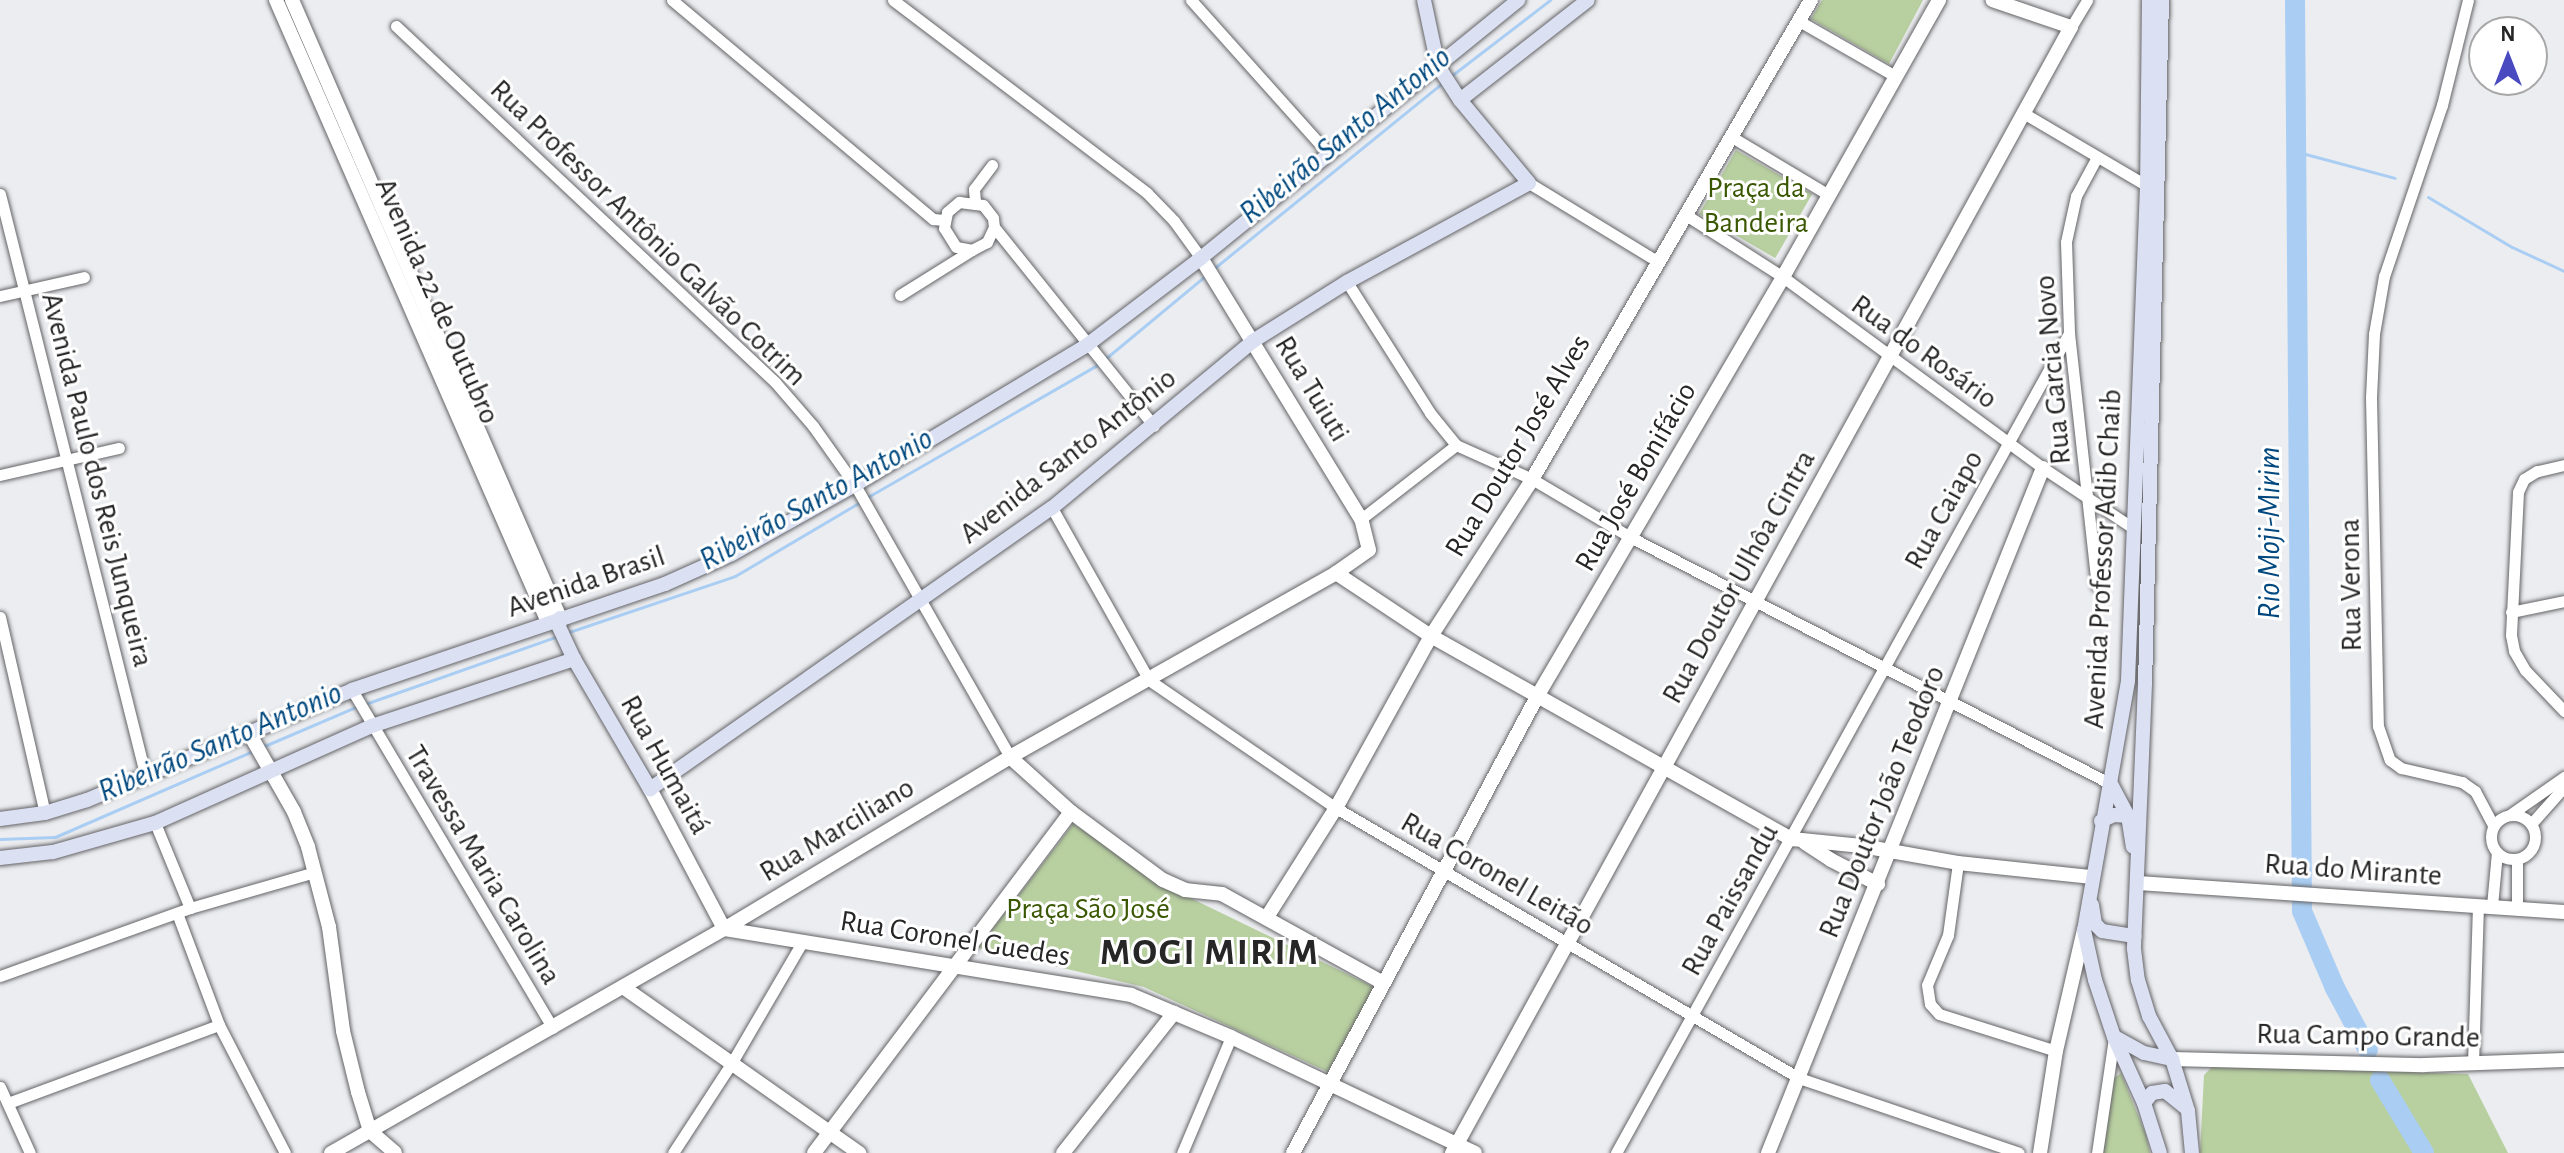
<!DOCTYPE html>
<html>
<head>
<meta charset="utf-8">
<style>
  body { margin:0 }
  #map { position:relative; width:2564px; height:1153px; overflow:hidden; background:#ecedf0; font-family:"Alegreya Sans",sans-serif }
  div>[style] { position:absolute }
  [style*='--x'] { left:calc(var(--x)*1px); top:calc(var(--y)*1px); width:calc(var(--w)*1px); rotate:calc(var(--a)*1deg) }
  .green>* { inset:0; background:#b8cfa0; transform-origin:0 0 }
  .stream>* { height:3px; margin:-1.5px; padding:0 1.5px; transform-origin:1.5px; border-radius:1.5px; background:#aacef3 }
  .river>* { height:20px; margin:-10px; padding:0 10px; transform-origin:10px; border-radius:10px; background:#aacef3 }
  .roads { filter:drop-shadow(0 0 2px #646467) drop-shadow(0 0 2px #646467) }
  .minor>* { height:11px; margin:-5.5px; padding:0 5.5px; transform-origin:5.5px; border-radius:5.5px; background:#fff }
  .minor>.ring { margin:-5.5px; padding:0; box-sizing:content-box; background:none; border:11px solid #fff; border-radius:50% }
  .tertiary>* { height:14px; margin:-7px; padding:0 7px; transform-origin:7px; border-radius:7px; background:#fff }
  .secondary>* { height:14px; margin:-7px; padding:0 7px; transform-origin:7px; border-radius:7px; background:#dbe0f2 }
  span { translate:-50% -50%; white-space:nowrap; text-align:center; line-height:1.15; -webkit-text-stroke:6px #fff; paint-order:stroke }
  .park-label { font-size:30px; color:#3a5701 }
  .street-label { font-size:30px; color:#262627 }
  .water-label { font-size:32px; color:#00487e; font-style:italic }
  .district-label { font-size:38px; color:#262627; font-weight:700; letter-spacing:2px }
  .north { position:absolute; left:2468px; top:16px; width:80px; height:80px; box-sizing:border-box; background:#fff; border:2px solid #a8a8a9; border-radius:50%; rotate:0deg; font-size:22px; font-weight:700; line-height:32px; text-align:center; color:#262627 }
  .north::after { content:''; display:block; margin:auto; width:28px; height:36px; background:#494ac0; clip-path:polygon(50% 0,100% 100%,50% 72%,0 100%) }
</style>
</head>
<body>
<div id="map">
  <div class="green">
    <i style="clip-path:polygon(1822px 0,1923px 0,1889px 64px,1811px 19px)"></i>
    <i style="left:1736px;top:150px;width:88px;height:74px;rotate:30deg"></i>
    <i style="clip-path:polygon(1073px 824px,1180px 893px,1374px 987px,1328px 1072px,1144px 987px,978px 948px)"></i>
    <i style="clip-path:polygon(2213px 1066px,2468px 1074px,2508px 1153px,2200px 1153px,2204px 1075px)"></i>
    <i style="clip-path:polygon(2121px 1073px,2146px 1135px,2150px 1153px,2103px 1153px,2114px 1078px)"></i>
  </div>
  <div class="stream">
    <i style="--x:1451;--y:76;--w:125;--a:-37.5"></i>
    <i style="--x:2298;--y:152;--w:100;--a:15"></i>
    <i style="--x:2428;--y:197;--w:98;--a:30.8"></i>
    <i style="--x:2512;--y:247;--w:57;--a:24.8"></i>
    <i style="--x:1212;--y:270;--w:296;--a:-39.1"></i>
    <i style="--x:1105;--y:359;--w:131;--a:-39.7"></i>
    <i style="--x:866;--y:498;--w:269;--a:-29.9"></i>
    <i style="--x:569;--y:632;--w:175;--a:-18.6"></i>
    <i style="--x:735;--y:576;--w:145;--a:-30.6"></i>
    <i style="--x:365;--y:704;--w:205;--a:-19.4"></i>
    <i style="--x:262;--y:747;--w:104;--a:-23.1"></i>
    <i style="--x:0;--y:839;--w:55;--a:-2.1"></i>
    <i style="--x:55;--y:837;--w:218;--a:-23.5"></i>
  </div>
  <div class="river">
    <i style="--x:2295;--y:0;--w:911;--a:89.56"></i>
    <i style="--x:2302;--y:911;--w:84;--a:66.8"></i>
    <i style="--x:2335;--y:988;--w:70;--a:62"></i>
    <i style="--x:2380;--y:1080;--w:85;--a:58.9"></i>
  </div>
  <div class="roads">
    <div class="minor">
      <i style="--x:672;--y:0;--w:341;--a:40"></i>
      <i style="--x:933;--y:219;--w:11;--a:5"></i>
      <i style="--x:893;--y:0;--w:319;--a:37.2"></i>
      <i style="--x:1147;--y:193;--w:39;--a:46"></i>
      <i style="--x:1174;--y:221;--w:46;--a:53.9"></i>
      <i style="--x:1191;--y:0;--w:205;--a:48.2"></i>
      <i style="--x:2468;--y:0;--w:108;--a:103.9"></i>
      <i style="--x:2442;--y:105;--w:181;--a:108.7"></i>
      <i style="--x:2384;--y:276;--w:59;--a:99.8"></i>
      <i style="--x:2374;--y:334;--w:63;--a:92.7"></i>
      <i style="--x:2371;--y:397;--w:329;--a:88.8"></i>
      <i style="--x:2378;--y:726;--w:36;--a:71"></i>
      <i style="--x:2390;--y:760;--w:14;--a:36"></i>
      <i style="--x:2401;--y:768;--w:63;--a:12.9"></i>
      <i style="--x:2462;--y:782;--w:16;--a:35"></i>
      <i style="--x:2475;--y:791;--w:38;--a:62"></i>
      <i style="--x:1799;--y:21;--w:111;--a:29.8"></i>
      <i style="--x:396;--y:26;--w:520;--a:43.21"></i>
      <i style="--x:775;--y:382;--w:58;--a:49.2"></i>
      <i style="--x:813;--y:426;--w:72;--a:54.6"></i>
      <i style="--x:855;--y:485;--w:313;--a:60.3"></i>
      <i style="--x:2071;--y:27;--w:31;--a:-59"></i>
      <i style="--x:2025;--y:114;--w:142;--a:30.5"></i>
      <i style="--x:1732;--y:137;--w:113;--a:30.9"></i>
      <i style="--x:2097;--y:157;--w:44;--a:118.3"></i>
      <i style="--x:2076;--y:196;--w:47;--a:102.3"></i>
      <i style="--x:2066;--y:242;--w:91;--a:88.1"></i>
      <i style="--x:2069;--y:333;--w:254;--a:83.7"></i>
      <i style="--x:1529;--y:183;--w:150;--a:31.4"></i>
      <i style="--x:0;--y:194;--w:602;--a:75.96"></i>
      <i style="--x:975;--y:201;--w:12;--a:-95"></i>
      <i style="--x:974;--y:189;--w:30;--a:-53"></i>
      <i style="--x:1686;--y:215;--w:115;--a:32.6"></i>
      <i style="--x:1783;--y:277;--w:323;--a:36.3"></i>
      <i style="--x:2043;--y:468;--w:108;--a:33.7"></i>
      <i style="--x:994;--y:227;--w:17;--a:115"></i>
      <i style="--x:987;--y:242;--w:17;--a:152"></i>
      <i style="--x:972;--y:250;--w:16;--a:-169"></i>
      <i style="--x:956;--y:247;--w:22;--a:-122"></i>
      <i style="--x:944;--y:228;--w:16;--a:-79"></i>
      <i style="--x:947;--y:212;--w:16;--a:-40"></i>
      <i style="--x:959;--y:202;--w:24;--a:7"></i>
      <i style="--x:983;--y:205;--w:16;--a:52"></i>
      <i style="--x:993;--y:218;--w:9;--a:84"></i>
      <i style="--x:994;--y:227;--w:255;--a:51.2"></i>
      <i style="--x:1347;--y:282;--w:155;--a:57.6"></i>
      <i style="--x:1430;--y:413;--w:41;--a:50.9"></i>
      <i style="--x:1456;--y:445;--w:83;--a:24.1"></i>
      <i style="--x:1532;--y:479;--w:114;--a:30.6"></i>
      <i style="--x:1630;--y:537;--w:541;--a:27.18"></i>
      <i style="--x:900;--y:295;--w:85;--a:-32"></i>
      <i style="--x:0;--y:296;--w:86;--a:-12.7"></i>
      <i style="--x:2564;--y:465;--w:28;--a:167"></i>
      <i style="--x:2537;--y:471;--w:15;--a:148"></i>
      <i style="--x:2524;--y:479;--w:14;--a:115"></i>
      <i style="--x:2518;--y:492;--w:143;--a:92.8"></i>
      <i style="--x:2511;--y:635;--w:16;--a:79"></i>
      <i style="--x:2514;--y:651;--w:22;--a:60"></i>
      <i style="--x:2525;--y:670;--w:57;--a:46.4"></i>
      <i style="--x:0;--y:475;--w:122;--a:-12.8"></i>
      <i style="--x:1052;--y:508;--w:197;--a:60.6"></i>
      <i style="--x:1149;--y:680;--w:227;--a:34.4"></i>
      <i style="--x:1336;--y:808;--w:536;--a:30.25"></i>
      <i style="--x:1799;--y:1078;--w:232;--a:18.8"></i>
      <i style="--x:1361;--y:519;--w:120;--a:-37.9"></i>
      <i style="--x:2511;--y:612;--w:54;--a:-11.7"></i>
      <i style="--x:0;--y:617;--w:201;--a:77.1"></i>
      <i style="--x:352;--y:690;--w:393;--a:59.3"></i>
      <i style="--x:2511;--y:814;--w:65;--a:-34.9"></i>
      <i class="ring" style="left:2491px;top:815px;width:33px;height:33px"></i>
      <i style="--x:155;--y:823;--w:92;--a:67.6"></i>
      <i style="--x:2531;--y:824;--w:50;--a:-48.3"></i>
      <i style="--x:1958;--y:863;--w:73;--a:97.9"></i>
      <i style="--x:1948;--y:935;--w:54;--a:112.8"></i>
      <i style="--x:1927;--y:985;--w:19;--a:81"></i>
      <i style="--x:1930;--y:1004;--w:13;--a:48"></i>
      <i style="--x:1939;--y:1014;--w:123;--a:17.5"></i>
      <i style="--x:2492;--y:906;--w:54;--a:-84.7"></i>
      <i style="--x:2517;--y:907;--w:48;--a:-90"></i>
      <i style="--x:177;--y:913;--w:120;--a:69.4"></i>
      <i style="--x:219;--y:1025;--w:144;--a:62.7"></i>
      <i style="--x:0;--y:976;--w:202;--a:-19.7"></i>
      <i style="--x:190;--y:908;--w:130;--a:-16.1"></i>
      <i style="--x:2473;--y:1064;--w:159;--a:-88.2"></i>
      <i style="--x:0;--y:1087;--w:72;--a:65.6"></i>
      <i style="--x:8;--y:1103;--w:225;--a:-20.3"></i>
      <i style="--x:673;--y:1153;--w:106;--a:-56.9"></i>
      <i style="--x:731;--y:1064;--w:143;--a:-59.7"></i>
      <i style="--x:1182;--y:1153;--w:126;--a:-67.1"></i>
      <i style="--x:1616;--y:1153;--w:937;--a:-61.08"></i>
      <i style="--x:2097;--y:1153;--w:116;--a:-81.6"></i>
    </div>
    <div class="tertiary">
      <i style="--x:276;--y:0;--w:679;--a:66.38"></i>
      <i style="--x:292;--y:0;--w:674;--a:66.56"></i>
      <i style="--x:1336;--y:573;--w:114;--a:33.6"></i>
      <i style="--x:1431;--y:636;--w:414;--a:29.4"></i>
      <i style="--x:1792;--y:839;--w:70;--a:5.7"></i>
      <i style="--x:1862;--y:846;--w:97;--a:10"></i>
      <i style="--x:1958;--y:863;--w:135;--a:6"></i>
      <i style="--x:249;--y:733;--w:91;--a:60.3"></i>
      <i style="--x:294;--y:812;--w:38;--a:68"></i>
      <i style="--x:308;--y:847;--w:83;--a:75.3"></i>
      <i style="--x:329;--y:927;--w:105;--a:82.3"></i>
      <i style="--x:343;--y:1031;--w:63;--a:76.2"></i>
      <i style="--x:358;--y:1092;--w:41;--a:72.9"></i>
      <i style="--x:370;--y:1131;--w:33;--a:41"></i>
      <i style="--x:1010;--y:757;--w:82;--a:42"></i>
      <i style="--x:1071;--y:812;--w:114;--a:36.5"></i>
      <i style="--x:1163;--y:880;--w:24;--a:24"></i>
      <i style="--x:1185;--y:890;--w:37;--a:6"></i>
      <i style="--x:1222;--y:894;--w:184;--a:28.9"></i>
      <i style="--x:650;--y:789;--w:158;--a:62.1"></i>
      <i style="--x:724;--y:929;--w:412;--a:9.2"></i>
      <i style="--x:1131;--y:995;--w:108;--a:22.8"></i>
      <i style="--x:1231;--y:1037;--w:270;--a:25.4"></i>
      <i style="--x:1805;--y:843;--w:31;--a:33"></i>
      <i style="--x:1831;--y:860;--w:53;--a:27.1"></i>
      <i style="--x:2138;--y:883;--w:427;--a:3.9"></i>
      <i style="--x:1267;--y:917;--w:129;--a:-57.7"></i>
      <i style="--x:1336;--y:808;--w:196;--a:-61.1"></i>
      <i style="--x:1431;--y:636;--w:182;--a:-57.1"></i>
      <i style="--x:1530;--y:483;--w:559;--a:-59.81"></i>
      <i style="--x:623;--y:987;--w:289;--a:35.1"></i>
      <i style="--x:2172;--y:1059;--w:252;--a:1.4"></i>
      <i style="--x:2424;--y:1065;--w:140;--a:-2"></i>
      <i style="--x:331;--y:1153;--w:452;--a:-29.7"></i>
      <i style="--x:724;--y:929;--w:334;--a:-31"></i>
      <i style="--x:1010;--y:757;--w:374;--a:-29.4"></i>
      <i style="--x:1336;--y:573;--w:40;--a:-34.9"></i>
      <i style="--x:1369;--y:550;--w:32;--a:-104"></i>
      <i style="--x:1361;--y:519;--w:306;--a:-121.5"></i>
      <i style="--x:814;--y:1153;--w:427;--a:-53"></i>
      <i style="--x:1063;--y:1153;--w:179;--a:-51.6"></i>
      <i style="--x:1293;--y:1153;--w:519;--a:-61.86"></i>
      <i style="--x:1538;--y:695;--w:485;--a:-59.6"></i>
      <i style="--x:1783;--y:277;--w:318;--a:-60.6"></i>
      <i style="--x:1452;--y:1153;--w:1285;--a:-61.2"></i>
      <i style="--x:2071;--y:27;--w:83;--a:-161.1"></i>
      <i style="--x:1768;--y:1153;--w:738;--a:-68.13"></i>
      <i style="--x:2040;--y:1153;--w:103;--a:-81.1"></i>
      <i style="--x:2056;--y:1051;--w:124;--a:-77"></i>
    </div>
    <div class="secondary">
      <i style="--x:2149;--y:0;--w:186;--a:90.6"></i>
      <i style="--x:2147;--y:186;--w:495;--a:92.2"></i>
      <i style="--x:2128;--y:681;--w:253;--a:100"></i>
      <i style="--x:2084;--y:930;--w:51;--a:77.6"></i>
      <i style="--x:2095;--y:980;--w:60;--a:71.6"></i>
      <i style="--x:2114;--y:1037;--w:72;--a:65.6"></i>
      <i style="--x:2144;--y:1103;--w:52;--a:72.3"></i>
      <i style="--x:2162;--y:0;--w:684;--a:91.42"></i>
      <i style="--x:2145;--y:684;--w:265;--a:92.4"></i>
      <i style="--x:2134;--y:949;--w:31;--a:83"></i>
      <i style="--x:2138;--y:980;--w:38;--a:73"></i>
      <i style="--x:2149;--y:1016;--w:49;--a:61.9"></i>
      <i style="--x:2172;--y:1059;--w:54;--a:72.9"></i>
      <i style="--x:2188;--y:1111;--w:42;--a:84.6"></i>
      <i style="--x:1460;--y:100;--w:162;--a:-38"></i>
      <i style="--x:560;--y:618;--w:9;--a:96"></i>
      <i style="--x:559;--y:627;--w:35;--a:65"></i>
      <i style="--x:574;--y:659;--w:151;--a:59.7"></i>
      <i style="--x:650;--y:789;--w:490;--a:-35"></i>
      <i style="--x:1052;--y:508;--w:261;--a:-39.7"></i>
      <i style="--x:1253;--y:341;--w:111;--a:-32.1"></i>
      <i style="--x:1347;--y:282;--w:207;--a:-28.5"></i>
      <i style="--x:1529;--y:183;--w:108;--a:-129.7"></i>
      <i style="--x:1460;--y:100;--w:40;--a:-122.9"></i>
      <i style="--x:1438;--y:66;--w:67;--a:-102"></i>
      <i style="--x:2111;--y:784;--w:36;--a:62"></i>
      <i style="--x:0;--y:819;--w:45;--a:-7.6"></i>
      <i style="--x:45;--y:813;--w:44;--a:-17.2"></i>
      <i style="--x:87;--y:800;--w:287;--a:-22.5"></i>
      <i style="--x:352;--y:690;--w:330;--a:-18.7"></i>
      <i style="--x:665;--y:584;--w:73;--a:-24.1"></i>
      <i style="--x:732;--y:554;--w:141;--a:-29.3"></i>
      <i style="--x:855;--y:485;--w:271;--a:-31.1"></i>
      <i style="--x:1087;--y:345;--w:143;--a:-37.3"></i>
      <i style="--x:1201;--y:258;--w:409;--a:-39.1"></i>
      <i style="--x:2101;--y:821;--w:14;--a:-25"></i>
      <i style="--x:2114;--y:815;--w:14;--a:4"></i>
      <i style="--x:2128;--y:816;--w:31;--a:81"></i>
      <i style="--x:0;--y:858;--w:53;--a:-6.5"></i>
      <i style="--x:53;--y:852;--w:106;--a:-15.9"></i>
      <i style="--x:155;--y:823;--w:238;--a:-24.1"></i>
      <i style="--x:372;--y:726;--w:213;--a:-18.3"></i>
      <i style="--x:2092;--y:905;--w:19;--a:81"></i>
      <i style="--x:2095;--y:924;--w:10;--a:45"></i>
      <i style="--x:2102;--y:931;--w:33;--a:9"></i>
      <i style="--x:2115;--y:1037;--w:33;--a:29"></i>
      <i style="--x:2144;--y:1053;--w:29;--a:12"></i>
      <i style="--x:2144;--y:1103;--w:13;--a:-51"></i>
      <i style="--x:2152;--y:1093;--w:13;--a:-9"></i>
      <i style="--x:2165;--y:1091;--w:26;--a:39"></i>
    </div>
  </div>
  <div class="park-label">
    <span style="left:1756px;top:205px">Praça da<br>Bandeira</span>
    <span style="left:1088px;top:909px">Praça São José</span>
  </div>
  <div class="street-label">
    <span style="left:648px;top:233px;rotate:44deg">Rua Professor Antônio Galvão Cotrim</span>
    <span style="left:437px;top:301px;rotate:66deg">Avenida 22 de Outubro</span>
    <span style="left:1924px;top:352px;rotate:36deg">Rua do Rosário</span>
    <span style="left:2053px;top:370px;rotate:-95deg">Rua Garcia Novo</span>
    <span style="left:1312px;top:389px;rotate:59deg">Rua Tuiuti</span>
    <span style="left:1518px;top:446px;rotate:-59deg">Rua Doutor José Alves</span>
    <span style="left:1068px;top:456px;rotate:-38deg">Avenida Santo Antônio</span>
    <span style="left:1636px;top:477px;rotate:-60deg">Rua José Bonifácio</span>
    <span style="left:97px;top:480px;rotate:76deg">Avenida Paulo dos Reis Junqueira</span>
    <span style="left:1944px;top:510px;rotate:-61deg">Rua Caiapo</span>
    <span style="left:2103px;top:559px;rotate:-87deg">Avenida Professor Adib Chaib</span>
    <span style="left:1739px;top:577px;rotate:-61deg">Rua Doutor Ulhôa Cintra</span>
    <span style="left:586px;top:582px;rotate:-19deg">Avenida Brasil</span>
    <span style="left:2351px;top:585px;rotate:-91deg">Rua Verona</span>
    <span style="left:665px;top:765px;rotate:61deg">Rua Humaitá</span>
    <span style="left:1882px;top:802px;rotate:-68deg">Rua Doutor João Teodoro</span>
    <span style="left:837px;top:830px;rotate:-31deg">Rua Marciliano</span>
    <span style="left:483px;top:865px;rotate:59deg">Travessa Maria Carolina</span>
    <span style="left:2353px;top:870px;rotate:4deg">Rua do Mirante</span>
    <span style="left:1497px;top:874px;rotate:30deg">Rua Coronel Leitão</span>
    <span style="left:1730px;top:900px;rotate:-61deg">Rua Paissandu</span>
    <span style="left:955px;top:939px;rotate:9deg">Rua Coronel Guedes</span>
    <span style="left:2368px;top:1036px;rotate:1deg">Rua Campo Grande</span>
  </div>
  <div class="water-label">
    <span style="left:1345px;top:135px;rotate:-39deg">Ribeirão Santo Antonio</span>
    <span style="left:816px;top:499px;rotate:-29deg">Ribeirão Santo Antonio</span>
    <span style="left:2269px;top:533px;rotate:-90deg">Rio Moji-Mirim</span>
    <span style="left:220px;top:742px;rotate:-23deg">Ribeirão Santo Antonio</span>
  </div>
  <div class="district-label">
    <span style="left:1210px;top:954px">MOGI MIRIM</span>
  </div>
  <div class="north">N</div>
</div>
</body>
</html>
